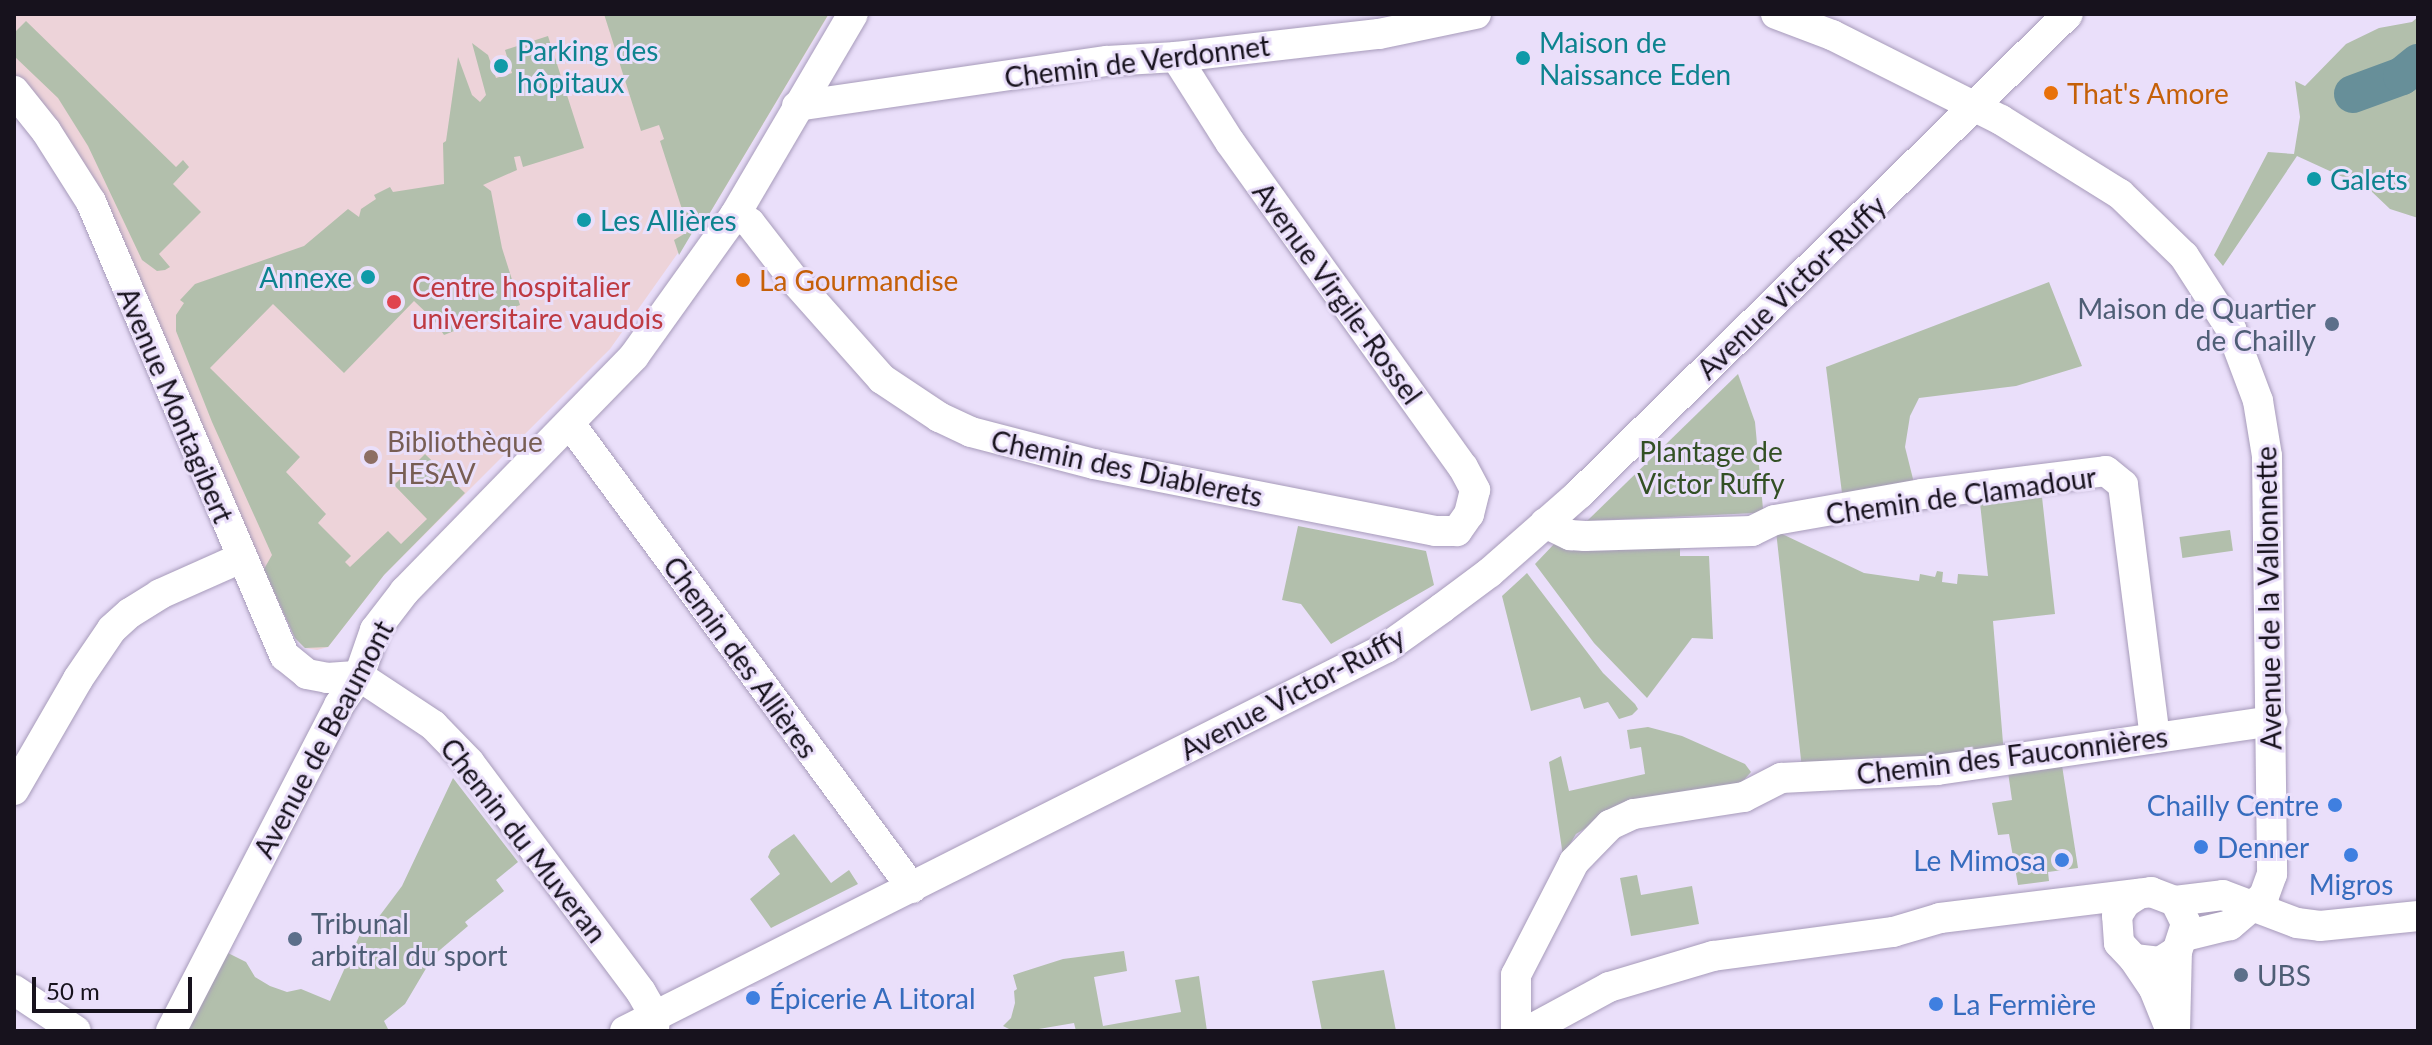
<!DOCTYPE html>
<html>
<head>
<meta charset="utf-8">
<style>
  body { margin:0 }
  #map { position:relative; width:2432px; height:1045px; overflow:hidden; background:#eadffa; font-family:Lato,sans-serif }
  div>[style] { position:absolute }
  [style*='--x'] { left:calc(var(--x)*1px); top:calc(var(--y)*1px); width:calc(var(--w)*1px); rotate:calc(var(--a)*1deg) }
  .medical>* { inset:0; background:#edd3d9 }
  .green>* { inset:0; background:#b2bfac; transform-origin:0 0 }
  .river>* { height:38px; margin:-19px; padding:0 19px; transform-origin:19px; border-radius:19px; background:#678f99 }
  .roads { filter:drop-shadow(0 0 2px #a79bba) drop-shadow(0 0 2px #a79bba) }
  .minor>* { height:30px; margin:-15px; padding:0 15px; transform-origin:15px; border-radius:15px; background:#fff }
  .dots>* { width:22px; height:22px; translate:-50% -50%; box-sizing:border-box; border:4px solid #eadffa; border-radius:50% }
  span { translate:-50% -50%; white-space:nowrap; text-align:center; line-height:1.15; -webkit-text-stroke:6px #eadffa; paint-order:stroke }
  .culture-label { font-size:28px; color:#0d838f }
  .left { translate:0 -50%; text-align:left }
  .right { translate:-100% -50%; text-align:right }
  .street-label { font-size:28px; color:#17121d }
  .food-label { font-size:28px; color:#c56008 }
  .health-label { font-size:28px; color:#be3a42 }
  .service-label { font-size:28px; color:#4e5e75 }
  .education-label { font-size:28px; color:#785e54 }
  .park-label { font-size:28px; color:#335025 }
  .shop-label { font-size:28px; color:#366cbe }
  .frame { position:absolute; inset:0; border:16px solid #17121d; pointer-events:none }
  .scale { position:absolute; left:32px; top:977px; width:160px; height:36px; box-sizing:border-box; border:4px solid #17121d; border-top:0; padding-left:10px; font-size:24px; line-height:28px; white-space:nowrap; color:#17121d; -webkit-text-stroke:6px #eadffa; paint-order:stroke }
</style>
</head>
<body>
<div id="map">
  <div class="medical">
    <i style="clip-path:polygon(14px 14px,829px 14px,705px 221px,692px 233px,610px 349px,384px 575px,328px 647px,317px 650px,305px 648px,295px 638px,52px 122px,14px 76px)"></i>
  </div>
  <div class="green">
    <i style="clip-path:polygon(604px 14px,828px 15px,705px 221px,692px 233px,679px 255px,674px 240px,689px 231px,660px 141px,664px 139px,659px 125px,641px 131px)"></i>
    <i style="clip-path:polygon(2418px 17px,2418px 218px,2390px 209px,2370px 190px,2348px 190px,2345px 178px,2297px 156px,2223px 266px,2214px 255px,2268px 152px,2294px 154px,2300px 117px,2295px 81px,2305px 86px,2346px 44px,2379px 28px,2412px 22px)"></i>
    <i style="clip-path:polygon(26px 21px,176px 167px,183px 160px,189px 167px,173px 184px,201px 212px,159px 254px,170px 267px,165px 270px,157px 271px,142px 260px,88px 146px,58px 98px,14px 56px,14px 33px)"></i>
    <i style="clip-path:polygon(548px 36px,584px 148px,523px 167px,520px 156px,514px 157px,517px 170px,483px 185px,491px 191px,502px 248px,520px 305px,444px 335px,434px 320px,414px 301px,344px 373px,273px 304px,210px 368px,300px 457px,286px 472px,326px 514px,318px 523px,351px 556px,345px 562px,350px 567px,388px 531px,401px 544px,427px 519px,394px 485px,425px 454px,465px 493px,384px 575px,328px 647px,305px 648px,295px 638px,264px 569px,272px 555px,212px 422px,176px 331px,176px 315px,184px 303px,180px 300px,195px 284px,304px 246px,348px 209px,359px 217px,361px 209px,376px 199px,374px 195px,390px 187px,393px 192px,444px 184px,443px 143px,446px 141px,458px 57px,472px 95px,480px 102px,486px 95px,472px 43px,488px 55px,496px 78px,512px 73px,505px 50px)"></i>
    <i style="clip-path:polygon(2049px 282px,2082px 366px,2016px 386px,1919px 398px,1910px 416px,1905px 447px,1915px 487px,1843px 501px,1826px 367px)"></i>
    <i style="clip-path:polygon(1738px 374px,1755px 422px,1763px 509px,1755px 513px,1587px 521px)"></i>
    <i style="clip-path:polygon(2041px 488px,2055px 614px,1993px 621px,2004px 755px,1802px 769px,1776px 531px,1864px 573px,1919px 581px,1920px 574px,1935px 577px,1937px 571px,1943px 572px,1942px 582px,1957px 584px,1958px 574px,1988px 576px,1979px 494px)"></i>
    <i style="clip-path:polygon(1298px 526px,1426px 551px,1434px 585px,1331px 644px,1301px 604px,1282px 600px)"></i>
    <i style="left:2230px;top:530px;width:21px;height:51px;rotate:82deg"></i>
    <i style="clip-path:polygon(1680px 541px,1680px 556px,1709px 556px,1713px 639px,1692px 638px,1647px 698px,1594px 643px,1535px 564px,1556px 542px)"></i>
    <i style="clip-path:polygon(1527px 573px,1603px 673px,1635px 704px,1638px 709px,1632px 715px,1619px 719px,1608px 702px,1584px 709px,1580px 697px,1531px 711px,1502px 596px)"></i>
    <i style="clip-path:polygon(1648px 727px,1682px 736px,1745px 764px,1751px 772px,1737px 788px,1617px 809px,1576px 834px,1563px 856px,1549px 762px,1561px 756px,1569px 791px,1645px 774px,1641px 747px,1630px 749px,1627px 730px)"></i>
    <i style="clip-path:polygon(2061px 759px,2078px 868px,2048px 872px,2049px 881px,2018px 885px,2009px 834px,1998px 835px,1992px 803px,2012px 800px,2008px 772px)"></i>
    <i style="clip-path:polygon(453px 778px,518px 862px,496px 880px,504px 891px,465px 922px,468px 926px,434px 955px,405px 1004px,384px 1021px,389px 1031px,186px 1031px,226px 952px,246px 962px,255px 977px,270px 986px,287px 992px,301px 989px,330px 1001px,361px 932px,366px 934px,402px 886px)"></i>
    <i style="clip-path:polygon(794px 834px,831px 883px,849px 870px,858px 884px,771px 928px,750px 899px,780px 874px,768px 857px,771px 850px)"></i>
    <i style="clip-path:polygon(1637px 875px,1641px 895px,1692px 886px,1699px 924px,1631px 936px,1620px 878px)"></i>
    <i style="clip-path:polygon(1124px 951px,1127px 971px,1094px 977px,1103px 1026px,1181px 1012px,1175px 980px,1199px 976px,1207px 1031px,1076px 1031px,1074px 1023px,1027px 1031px,1013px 1031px,1003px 1026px,1011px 1018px,1015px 1003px,1014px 991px,1017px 989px,1013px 975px,1063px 959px)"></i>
    <i style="clip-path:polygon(1384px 970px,1396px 1031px,1322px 1031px,1312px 981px)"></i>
  </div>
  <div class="river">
    <i style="--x:2353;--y:94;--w:52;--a:-20.2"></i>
    <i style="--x:2402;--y:76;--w:21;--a:-39"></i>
  </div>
  <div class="roads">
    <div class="minor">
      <i style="--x:1776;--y:14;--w:60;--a:20.6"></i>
      <i style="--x:1832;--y:35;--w:189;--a:26.7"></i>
      <i style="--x:2001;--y:120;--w:140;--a:31.9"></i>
      <i style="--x:2120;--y:194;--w:89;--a:44.1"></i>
      <i style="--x:2184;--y:256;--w:87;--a:57.2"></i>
      <i style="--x:2231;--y:329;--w:77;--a:69.4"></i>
      <i style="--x:2258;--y:401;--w:56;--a:80.7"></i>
      <i style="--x:2267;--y:456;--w:418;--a:89.3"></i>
      <i style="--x:2272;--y:874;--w:23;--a:110"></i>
      <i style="--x:2264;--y:896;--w:45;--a:139.5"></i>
      <i style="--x:2230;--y:925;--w:46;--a:166.3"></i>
      <i style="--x:1176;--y:57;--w:101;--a:57.6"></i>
      <i style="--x:1230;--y:142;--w:400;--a:54.4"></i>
      <i style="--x:1463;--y:467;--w:26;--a:62"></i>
      <i style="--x:1475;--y:490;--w:25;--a:104"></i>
      <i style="--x:1469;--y:514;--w:21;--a:125"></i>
      <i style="--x:14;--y:91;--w:51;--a:51.3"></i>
      <i style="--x:46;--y:131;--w:84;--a:57.6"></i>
      <i style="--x:91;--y:202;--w:494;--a:66.9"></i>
      <i style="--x:285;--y:656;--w:28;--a:39"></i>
      <i style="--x:307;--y:674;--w:20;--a:11"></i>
      <i style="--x:327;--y:678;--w:32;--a:-4"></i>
      <i style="--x:797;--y:106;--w:313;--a:-8.3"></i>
      <i style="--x:1107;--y:61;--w:69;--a:-3.3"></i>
      <i style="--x:1176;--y:57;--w:204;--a:-6.5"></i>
      <i style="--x:1379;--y:34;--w:99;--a:-11.7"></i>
      <i style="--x:735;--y:215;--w:17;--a:28"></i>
      <i style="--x:750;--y:223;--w:73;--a:52.2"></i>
      <i style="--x:795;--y:281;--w:131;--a:48.4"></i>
      <i style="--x:882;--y:379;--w:69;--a:33.7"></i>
      <i style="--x:939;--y:417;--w:35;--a:25"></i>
      <i style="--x:971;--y:432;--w:127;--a:14.6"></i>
      <i style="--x:1094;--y:464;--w:348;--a:11.1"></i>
      <i style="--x:1435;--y:531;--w:22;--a:0"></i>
      <i style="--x:571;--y:425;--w:575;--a:53.63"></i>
      <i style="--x:1545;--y:523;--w:28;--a:26"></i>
      <i style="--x:1570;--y:535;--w:15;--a:4"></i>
      <i style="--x:1585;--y:536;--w:167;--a:-1.7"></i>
      <i style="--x:1752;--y:531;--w:25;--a:-26"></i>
      <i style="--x:1775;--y:520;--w:149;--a:-10"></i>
      <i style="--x:1922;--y:494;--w:185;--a:-7.1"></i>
      <i style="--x:2106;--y:471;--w:22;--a:39"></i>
      <i style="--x:2123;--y:485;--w:255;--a:82.8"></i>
      <i style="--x:359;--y:676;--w:89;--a:33.5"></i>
      <i style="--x:433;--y:725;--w:52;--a:45.8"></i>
      <i style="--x:469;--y:762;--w:287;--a:53.2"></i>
      <i style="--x:641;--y:992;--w:28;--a:60"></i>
      <i style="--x:655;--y:1016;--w:15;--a:94"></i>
      <i style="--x:14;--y:790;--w:128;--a:-60"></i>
      <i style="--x:78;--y:679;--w:60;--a:-55.8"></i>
      <i style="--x:112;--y:629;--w:24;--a:-42"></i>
      <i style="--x:130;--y:613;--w:36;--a:-32"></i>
      <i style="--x:160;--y:594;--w:89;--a:-24"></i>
      <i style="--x:2175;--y:901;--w:48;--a:-7.1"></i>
      <i style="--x:2223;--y:895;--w:79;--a:20.7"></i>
      <i style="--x:2297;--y:923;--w:23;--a:7"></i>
      <i style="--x:2320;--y:926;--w:99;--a:-5.8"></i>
      <i style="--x:2134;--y:959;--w:36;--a:56"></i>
      <i style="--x:2154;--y:989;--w:45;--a:68"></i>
      <i style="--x:14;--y:990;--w:74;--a:33.5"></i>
      <i style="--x:171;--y:1031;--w:367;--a:-62.7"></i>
      <i style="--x:339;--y:705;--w:35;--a:-55"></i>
      <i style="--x:359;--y:676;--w:49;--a:-70.8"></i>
      <i style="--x:375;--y:630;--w:49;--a:-52.4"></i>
      <i style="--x:405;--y:591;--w:328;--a:-45.7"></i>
      <i style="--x:634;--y:356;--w:173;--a:-54.4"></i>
      <i style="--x:735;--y:215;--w:233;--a:-59.6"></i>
      <i style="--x:625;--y:1031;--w:852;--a:-26.72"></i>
      <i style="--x:1386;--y:648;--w:69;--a:-35.5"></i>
      <i style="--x:1442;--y:608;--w:59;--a:-36.7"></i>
      <i style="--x:1489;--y:573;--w:120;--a:-41.3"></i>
      <i style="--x:1579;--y:494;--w:685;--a:-44.47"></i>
      <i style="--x:1516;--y:1031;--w:56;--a:-90"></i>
      <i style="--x:1516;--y:975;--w:127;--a:-62.8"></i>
      <i style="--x:1574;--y:862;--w:52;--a:-45.8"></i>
      <i style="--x:1610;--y:825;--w:26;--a:-25"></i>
      <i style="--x:1634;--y:814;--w:111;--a:-8.8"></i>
      <i style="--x:1744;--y:797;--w:42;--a:-27.2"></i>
      <i style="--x:1781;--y:778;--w:156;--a:-2.9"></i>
      <i style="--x:1937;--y:770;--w:339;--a:-8.3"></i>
      <i style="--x:1528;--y:1031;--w:92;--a:-28.5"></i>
      <i style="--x:1609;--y:987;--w:109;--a:-16.6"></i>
      <i style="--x:1713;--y:956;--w:182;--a:-7.6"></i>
      <i style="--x:1893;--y:932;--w:49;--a:-16.6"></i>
      <i style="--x:1940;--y:918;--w:213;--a:-7"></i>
      <i style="--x:2151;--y:892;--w:26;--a:21"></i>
      <i style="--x:2175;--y:901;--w:25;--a:64"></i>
      <i style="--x:2186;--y:924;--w:28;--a:108"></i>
      <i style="--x:2177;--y:951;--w:20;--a:147"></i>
      <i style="--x:2160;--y:962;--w:26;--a:-173"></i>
      <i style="--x:2134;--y:959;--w:22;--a:-133"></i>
      <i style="--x:2119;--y:943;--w:27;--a:-94"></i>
      <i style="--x:2117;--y:916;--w:15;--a:-58"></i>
      <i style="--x:2125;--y:903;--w:17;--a:-33"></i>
      <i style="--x:2175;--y:1031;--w:80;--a:-88.6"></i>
    </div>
  </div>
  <div class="dots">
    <i style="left:1523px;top:58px;background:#0f9aa8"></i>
    <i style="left:501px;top:66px;background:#0f9aa8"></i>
    <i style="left:2051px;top:93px;background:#e8710a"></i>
    <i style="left:2314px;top:179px;background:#0f9aa8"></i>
    <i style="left:584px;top:220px;background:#0f9aa8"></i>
    <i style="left:368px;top:277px;background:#0f9aa8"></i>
    <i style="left:743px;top:280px;background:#e8710a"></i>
    <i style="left:394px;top:302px;background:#e0444e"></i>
    <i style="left:2332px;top:324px;background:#5c6f8a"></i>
    <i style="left:371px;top:457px;background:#8d6e63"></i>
    <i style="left:2335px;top:805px;background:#3f7fe0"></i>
    <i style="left:2201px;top:847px;background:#3f7fe0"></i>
    <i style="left:2351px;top:855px;background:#3f7fe0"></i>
    <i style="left:2062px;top:860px;background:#3f7fe0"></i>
    <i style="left:295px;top:939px;background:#5c6f8a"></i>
    <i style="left:2241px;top:975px;background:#5c6f8a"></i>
    <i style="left:753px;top:998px;background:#3f7fe0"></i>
    <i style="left:1936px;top:1004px;background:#3f7fe0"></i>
  </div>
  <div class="culture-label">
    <span class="left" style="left:1539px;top:58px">Maison de<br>Naissance Eden</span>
    <span class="left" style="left:517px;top:66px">Parking des<br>hôpitaux</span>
    <span class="left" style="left:2330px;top:179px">Galets</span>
    <span class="left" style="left:600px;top:220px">Les Allières</span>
    <span class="right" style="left:352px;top:277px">Annexe</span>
  </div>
  <div class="street-label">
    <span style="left:1137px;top:61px;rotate:-7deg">Chemin de Verdonnet</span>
    <span style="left:1791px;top:287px;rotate:-44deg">Avenue Victor-Ruffy</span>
    <span style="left:1338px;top:293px;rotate:54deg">Avenue Virgile-Rossel</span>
    <span style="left:176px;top:405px;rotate:67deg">Avenue Montagibert</span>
    <span style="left:1127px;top:468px;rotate:12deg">Chemin des Diablerets</span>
    <span style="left:1961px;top:495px;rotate:-8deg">Chemin de Clamadour</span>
    <span style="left:2268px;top:598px;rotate:-91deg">Avenue de la Vallonnette</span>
    <span style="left:741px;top:657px;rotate:54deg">Chemin des Allières</span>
    <span style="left:1292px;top:693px;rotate:-28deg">Avenue Victor-Ruffy</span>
    <span style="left:323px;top:739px;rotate:-62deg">Avenue de Beaumont</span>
    <span style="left:2012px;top:755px;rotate:-7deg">Chemin des Fauconnières</span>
    <span style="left:524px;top:840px;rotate:52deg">Chemin du Muveran</span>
  </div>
  <div class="food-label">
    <span class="left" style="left:2067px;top:93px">That's Amore</span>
    <span class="left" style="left:759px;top:280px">La Gourmandise</span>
  </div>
  <div class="health-label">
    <span class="left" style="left:412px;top:302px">Centre hospitalier<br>universitaire vaudois</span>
  </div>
  <div class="service-label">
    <span class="right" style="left:2316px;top:324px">Maison de Quartier<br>de Chailly</span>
    <span class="left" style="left:311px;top:939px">Tribunal<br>arbitral du sport</span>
    <span class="left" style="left:2257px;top:975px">UBS</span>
  </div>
  <div class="education-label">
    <span class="left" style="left:387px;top:457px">Bibliothèque<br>HESAV</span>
  </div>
  <div class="park-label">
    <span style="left:1711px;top:467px">Plantage de<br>Victor Ruffy</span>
  </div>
  <div class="shop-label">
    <span class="right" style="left:2319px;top:805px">Chailly Centre</span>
    <span class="left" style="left:2217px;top:847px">Denner</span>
    <span class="right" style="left:2046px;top:860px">Le Mimosa</span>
    <span style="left:2351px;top:884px">Migros</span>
    <span class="left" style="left:769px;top:998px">Épicerie A Litoral</span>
    <span class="left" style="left:1952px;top:1004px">La Fermière</span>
  </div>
  <div class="frame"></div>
  <div class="scale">50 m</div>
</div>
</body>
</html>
